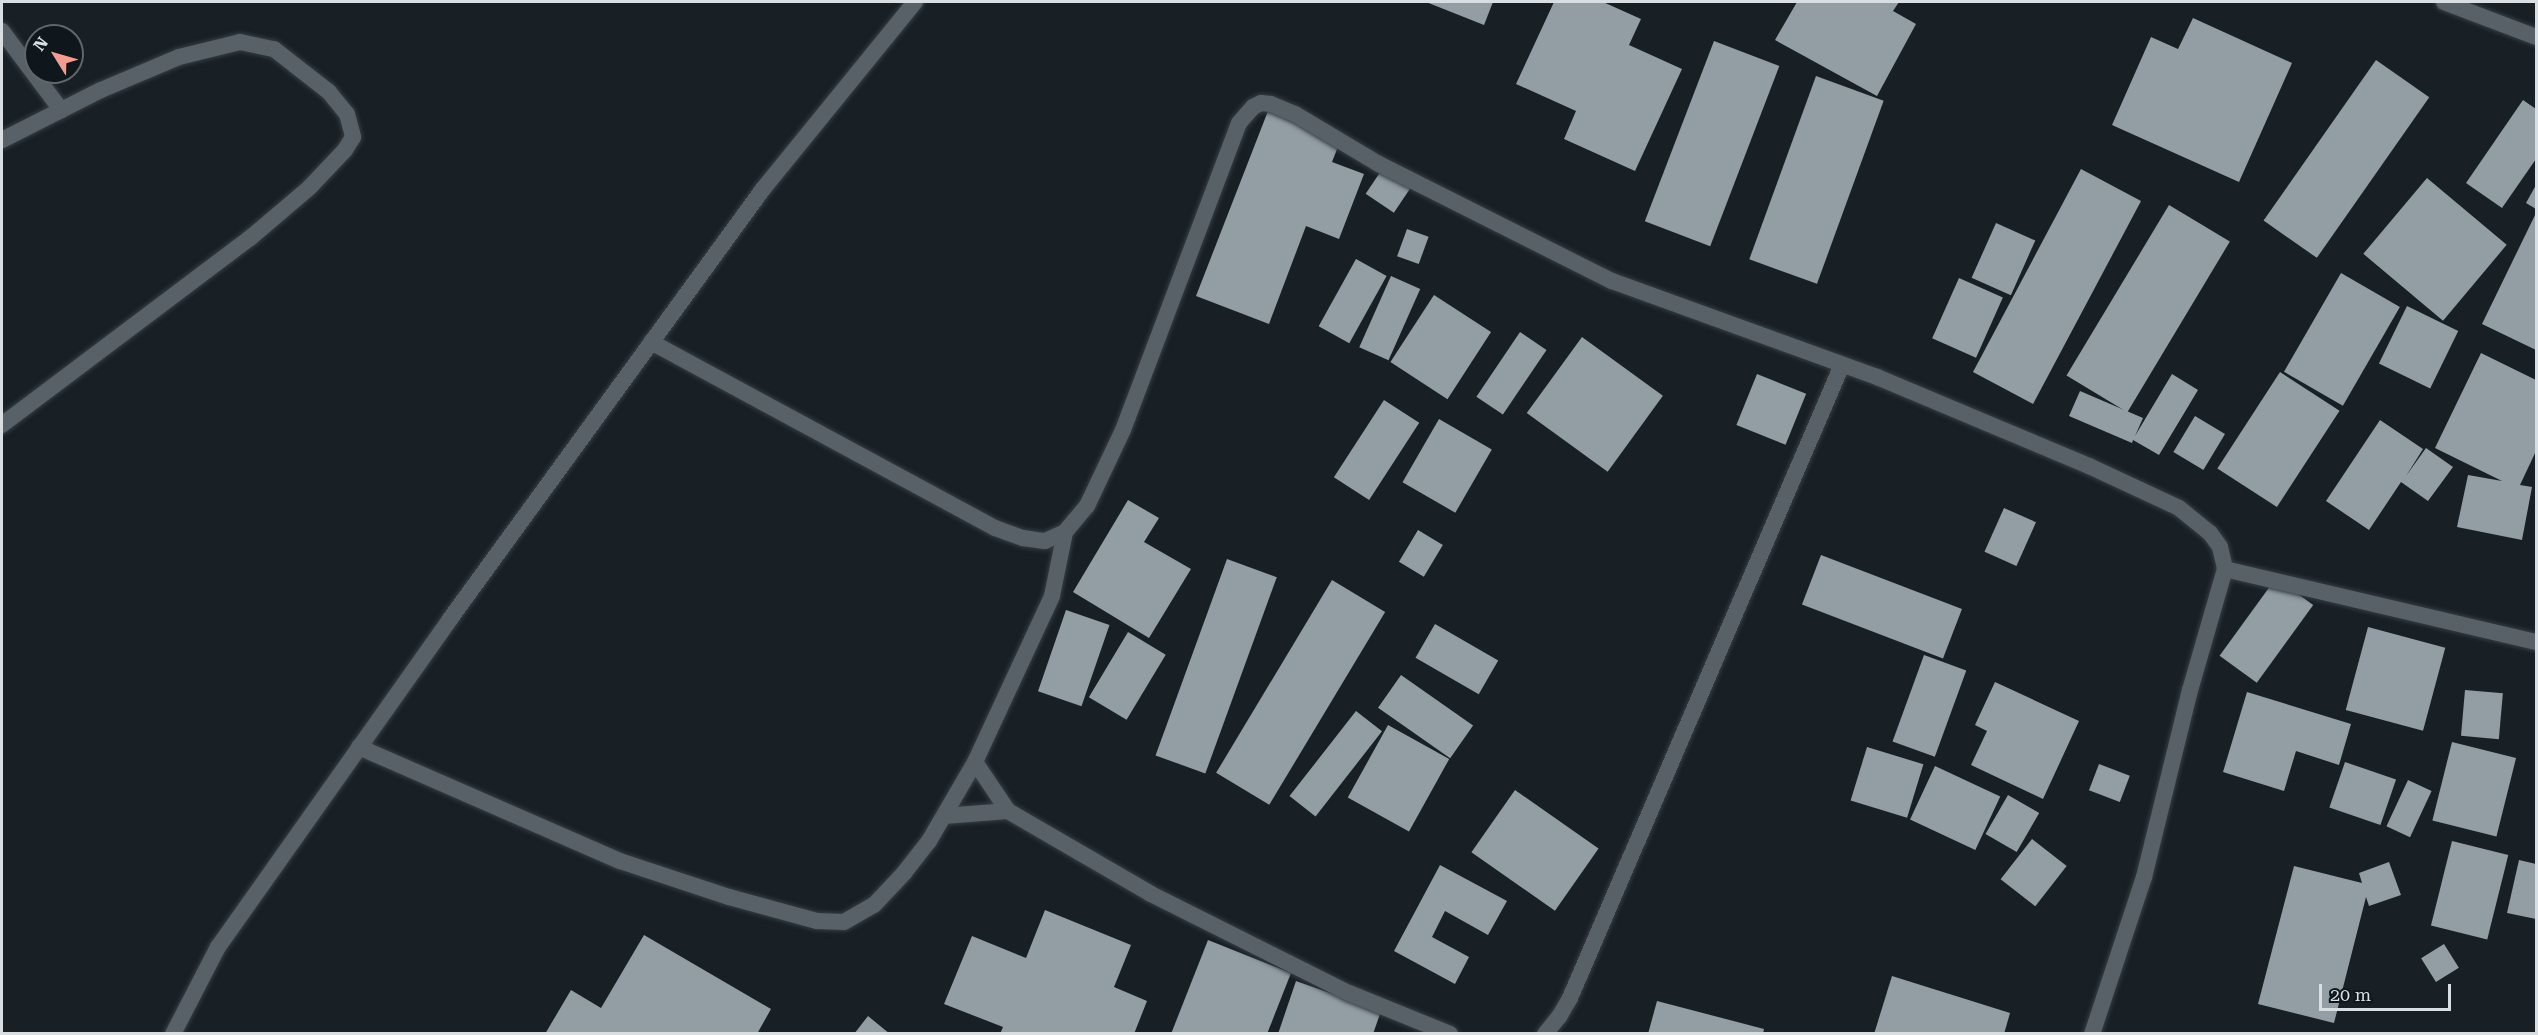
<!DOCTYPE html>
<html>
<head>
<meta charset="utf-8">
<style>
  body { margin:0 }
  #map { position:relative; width:2538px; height:1035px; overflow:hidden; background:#182026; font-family:"Roboto Serif",serif }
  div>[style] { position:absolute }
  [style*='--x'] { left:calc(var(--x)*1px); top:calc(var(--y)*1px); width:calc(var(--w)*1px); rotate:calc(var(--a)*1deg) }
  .building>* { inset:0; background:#929da4; transform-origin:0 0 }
  .roads { filter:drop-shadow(0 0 2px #373d42) drop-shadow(0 0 2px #373d42) }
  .service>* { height:16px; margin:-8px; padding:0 8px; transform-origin:8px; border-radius:8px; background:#576167 }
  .minor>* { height:16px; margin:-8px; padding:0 8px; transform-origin:8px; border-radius:8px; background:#576167 }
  span { translate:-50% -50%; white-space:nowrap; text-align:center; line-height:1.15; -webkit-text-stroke:6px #0f171c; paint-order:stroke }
  .frame { position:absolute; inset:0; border:3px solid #d8dee2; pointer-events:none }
  .north { position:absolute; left:24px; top:24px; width:60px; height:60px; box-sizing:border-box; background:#0f171c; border:2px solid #5f676b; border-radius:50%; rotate:307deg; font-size:16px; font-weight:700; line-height:24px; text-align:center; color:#d8dee2 }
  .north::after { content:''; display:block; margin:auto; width:21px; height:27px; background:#f59c92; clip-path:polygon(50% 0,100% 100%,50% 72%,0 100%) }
  .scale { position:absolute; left:2319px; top:984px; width:132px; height:27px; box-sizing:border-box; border:3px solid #d8dee2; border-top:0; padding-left:8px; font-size:18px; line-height:21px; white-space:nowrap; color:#d8dee2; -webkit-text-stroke:4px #0f171c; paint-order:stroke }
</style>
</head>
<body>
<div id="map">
  <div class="building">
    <i style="clip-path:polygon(1426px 2px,1493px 2px,1484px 25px)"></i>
    <i style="clip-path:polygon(1554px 2px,1603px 2px,1641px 19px,1629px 45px,1682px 69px,1635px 171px,1564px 139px,1576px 111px,1516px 84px)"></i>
    <i style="clip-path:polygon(1797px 2px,1899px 2px,1893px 11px,1916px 24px,1877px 96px,1775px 40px)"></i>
    <i style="clip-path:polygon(2193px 18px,2292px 63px,2239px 182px,2112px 125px,2151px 37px,2178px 49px)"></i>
    <i style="left:1714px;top:41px;width:70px;height:193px;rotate:21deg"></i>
    <i style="left:2376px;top:60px;width:65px;height:196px;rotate:35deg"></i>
    <i style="left:1816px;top:76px;width:72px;height:195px;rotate:20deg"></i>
    <i style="clip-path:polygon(2523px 100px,2536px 109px,2536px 159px,2502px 208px,2466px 183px)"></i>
    <i style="clip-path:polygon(1268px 111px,1341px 139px,1332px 162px,1364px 174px,1339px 239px,1306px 226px,1269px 324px,1196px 296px)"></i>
    <i style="left:1383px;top:168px;width:34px;height:31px;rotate:34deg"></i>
    <i style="left:2081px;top:169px;width:68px;height:230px;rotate:28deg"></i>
    <i style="left:2427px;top:178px;width:104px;height:99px;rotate:40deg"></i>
    <i style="clip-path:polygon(2536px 185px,2536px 209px,2526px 203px)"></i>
    <i style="left:2169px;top:205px;width:71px;height:199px;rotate:31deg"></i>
    <i style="clip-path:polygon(2536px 213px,2536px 350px,2482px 324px)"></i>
    <i style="left:1996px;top:223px;width:43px;height:60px;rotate:24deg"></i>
    <i style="left:1407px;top:229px;width:23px;height:29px;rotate:20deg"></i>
    <i style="left:1356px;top:259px;width:35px;height:77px;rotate:29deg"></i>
    <i style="left:2341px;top:273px;width:68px;height:114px;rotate:30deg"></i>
    <i style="left:1391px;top:276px;width:32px;height:78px;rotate:24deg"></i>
    <i style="left:1959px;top:278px;width:48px;height:66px;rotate:24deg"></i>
    <i style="left:1434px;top:295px;width:68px;height:80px;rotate:33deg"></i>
    <i style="left:2407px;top:306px;width:57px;height:64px;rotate:26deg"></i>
    <i style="left:1520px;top:332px;width:32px;height:78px;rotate:34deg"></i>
    <i style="left:1582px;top:337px;width:100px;height:94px;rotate:36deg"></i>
    <i style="clip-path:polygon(2481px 353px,2536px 380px,2536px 451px,2520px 485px,2532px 487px,2522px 540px,2457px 527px,2468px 475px,2502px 481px,2435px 448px)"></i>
    <i style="left:2280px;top:372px;width:71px;height:115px;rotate:33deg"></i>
    <i style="left:1757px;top:374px;width:53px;height:55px;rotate:22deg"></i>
    <i style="clip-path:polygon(2172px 374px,2198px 390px,2159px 455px,2133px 440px,2132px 443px,2069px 416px,2080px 391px,2143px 418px,2135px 436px)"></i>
    <i style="left:1384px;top:400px;width:42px;height:92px;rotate:33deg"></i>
    <i style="left:2195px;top:416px;width:35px;height:42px;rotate:31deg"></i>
    <i style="left:1439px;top:419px;width:61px;height:73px;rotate:30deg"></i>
    <i style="clip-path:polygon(2380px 420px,2423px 449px,2406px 476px,2426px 448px,2453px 467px,2428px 501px,2401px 482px,2369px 530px,2326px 501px)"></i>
    <i style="clip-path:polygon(1128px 500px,1159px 518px,1144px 542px,1191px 569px,1149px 638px,1073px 592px)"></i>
    <i style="left:2004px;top:508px;width:35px;height:48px;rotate:24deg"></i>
    <i style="left:1418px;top:530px;width:29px;height:37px;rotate:31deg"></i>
    <i style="left:1821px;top:555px;width:151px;height:53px;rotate:21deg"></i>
    <i style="left:1227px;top:559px;width:53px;height:209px;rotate:20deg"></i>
    <i style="left:2276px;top:578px;width:46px;height:96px;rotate:36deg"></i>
    <i style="left:1332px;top:580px;width:62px;height:225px;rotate:31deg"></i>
    <i style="left:1066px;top:610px;width:46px;height:86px;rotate:19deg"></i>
    <i style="left:1435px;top:624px;width:73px;height:39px;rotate:30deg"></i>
    <i style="left:2368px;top:627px;width:80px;height:86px;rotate:15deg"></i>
    <i style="left:1128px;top:632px;width:44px;height:76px;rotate:31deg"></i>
    <i style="left:1924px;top:655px;width:45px;height:92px;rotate:20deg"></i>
    <i style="left:1401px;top:675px;width:88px;height:40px;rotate:35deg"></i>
    <i style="clip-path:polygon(1995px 682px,2079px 721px,2043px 799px,1971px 765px,1987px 731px,1975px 725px)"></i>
    <i style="left:2465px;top:690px;width:38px;height:46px;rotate:5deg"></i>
    <i style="clip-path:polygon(2247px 692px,2351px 724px,2339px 765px,2296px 751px,2284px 791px,2223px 772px)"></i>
    <i style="left:1356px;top:711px;width:33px;height:108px;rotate:38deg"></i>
    <i style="left:1388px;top:725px;width:70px;height:83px;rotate:29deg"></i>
    <i style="left:2452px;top:742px;width:66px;height:81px;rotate:14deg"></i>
    <i style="left:1867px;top:747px;width:59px;height:56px;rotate:17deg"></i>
    <i style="left:2345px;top:762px;width:54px;height:48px;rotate:19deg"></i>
    <i style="left:2099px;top:764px;width:33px;height:28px;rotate:21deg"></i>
    <i style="left:1935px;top:766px;width:72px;height:59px;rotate:25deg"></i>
    <i style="left:2408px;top:780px;width:26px;height:51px;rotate:25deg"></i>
    <i style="left:1515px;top:790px;width:102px;height:76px;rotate:35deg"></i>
    <i style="left:2008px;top:795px;width:36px;height:45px;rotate:30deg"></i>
    <i style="left:2032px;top:839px;width:44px;height:51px;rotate:38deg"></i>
    <i style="left:2452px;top:841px;width:58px;height:87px;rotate:14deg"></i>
    <i style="clip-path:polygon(2519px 860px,2536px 864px,2536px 919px,2507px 913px)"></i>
    <i style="clip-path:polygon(2389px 862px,2401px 895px,2369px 906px,2366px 897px,2334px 1023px,2258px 1004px,2294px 866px,2362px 883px,2359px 873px)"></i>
    <i style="clip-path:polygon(1440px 865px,1507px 901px,1488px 935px,1445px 911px,1432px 937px,1469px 957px,1455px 984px,1394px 951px)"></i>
    <i style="clip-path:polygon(1045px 910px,1131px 945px,1114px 987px,1147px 1001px,1134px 1034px,1000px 1034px,1003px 1027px,944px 1004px,972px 936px,1026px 958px)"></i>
    <i style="clip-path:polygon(644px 935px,771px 1009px,757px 1034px,545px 1034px,571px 990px,601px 1008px)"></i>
    <i style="clip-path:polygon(1208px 940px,1291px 973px,1267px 1034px,1171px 1034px)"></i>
    <i style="left:2444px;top:944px;width:28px;height:27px;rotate:58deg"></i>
    <i style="clip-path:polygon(1892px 976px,2010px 1013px,2004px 1034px,1874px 1034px)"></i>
    <i style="clip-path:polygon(1296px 981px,1381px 1011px,1373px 1034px,1278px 1034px)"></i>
    <i style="clip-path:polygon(1657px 1001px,1764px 1029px,1763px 1034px,1648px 1034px)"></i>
    <i style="clip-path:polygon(868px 1016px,890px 1034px,854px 1034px)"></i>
  </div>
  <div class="roads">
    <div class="service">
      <i style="--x:2;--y:31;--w:99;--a:53.2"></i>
      <i style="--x:2;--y:140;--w:111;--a:-26.8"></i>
      <i style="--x:101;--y:90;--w:85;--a:-22.9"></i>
      <i style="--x:179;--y:57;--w:63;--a:-13.8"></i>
      <i style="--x:240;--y:42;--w:35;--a:12"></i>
      <i style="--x:274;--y:49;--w:70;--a:38"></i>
      <i style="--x:329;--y:92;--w:28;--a:51"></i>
      <i style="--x:347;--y:114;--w:24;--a:75"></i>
      <i style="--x:353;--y:137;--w:15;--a:122"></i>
      <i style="--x:345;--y:150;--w:52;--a:133.5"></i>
      <i style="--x:309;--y:188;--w:77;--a:139.7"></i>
      <i style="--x:250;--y:238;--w:311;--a:143"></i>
    </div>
    <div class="minor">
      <i style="--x:2444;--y:2;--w:98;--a:20.8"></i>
      <i style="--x:651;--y:342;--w:391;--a:28.4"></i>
      <i style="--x:995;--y:528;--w:30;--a:20"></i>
      <i style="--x:1023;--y:538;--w:22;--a:8"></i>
      <i style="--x:1045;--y:541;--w:22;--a:-24"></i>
      <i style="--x:1065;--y:532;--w:34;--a:-50"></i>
      <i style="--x:1087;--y:506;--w:84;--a:-64.7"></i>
      <i style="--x:1123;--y:430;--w:328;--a:-69.3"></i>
      <i style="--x:1239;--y:123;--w:21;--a:-49"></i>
      <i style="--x:1253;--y:107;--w:9;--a:-27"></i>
      <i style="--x:1261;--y:103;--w:10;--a:6"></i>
      <i style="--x:1271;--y:104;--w:26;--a:23"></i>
      <i style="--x:1295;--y:114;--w:98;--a:30.8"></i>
      <i style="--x:1379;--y:164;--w:261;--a:26.7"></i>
      <i style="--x:1612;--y:281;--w:282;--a:19.9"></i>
      <i style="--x:1877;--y:377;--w:230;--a:22.8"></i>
      <i style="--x:2089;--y:466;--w:99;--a:25"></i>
      <i style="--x:2179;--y:508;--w:40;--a:39"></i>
      <i style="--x:2210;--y:533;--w:17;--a:54"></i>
      <i style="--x:2220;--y:547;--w:23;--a:77"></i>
      <i style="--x:2225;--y:569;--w:126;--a:106.1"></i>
      <i style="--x:2190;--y:690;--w:193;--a:103.8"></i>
      <i style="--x:2144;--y:877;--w:165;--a:108.3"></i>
      <i style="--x:2225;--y:569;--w:319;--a:13.2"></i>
      <i style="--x:359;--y:747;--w:285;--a:23.6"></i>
      <i style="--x:620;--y:861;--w:115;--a:18.3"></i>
      <i style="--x:729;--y:897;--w:91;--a:15.3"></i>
      <i style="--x:817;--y:921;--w:27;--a:2"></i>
      <i style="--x:844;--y:922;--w:34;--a:-30"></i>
      <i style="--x:874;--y:905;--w:44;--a:-46.8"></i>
      <i style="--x:904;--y:873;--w:41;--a:-52"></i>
      <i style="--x:929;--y:841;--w:91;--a:-59.8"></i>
      <i style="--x:975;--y:762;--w:183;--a:-65.1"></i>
      <i style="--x:1052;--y:596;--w:65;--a:-78.5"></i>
      <i style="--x:975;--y:762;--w:59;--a:56"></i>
      <i style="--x:1008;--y:811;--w:165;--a:30.1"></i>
      <i style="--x:1151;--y:894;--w:221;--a:26.6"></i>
      <i style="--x:1349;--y:993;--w:109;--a:22.1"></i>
      <i style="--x:944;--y:816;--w:64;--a:-4.5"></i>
      <i style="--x:173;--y:1034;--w:98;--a:-62.7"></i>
      <i style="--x:218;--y:947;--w:402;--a:-54.7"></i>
      <i style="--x:450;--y:619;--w:532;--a:-53.95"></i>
      <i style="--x:763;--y:189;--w:241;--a:-50.9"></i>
      <i style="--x:1545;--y:1034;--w:22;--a:-51"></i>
      <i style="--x:1559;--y:1017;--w:22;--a:-60"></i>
      <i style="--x:1570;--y:998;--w:689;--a:-66.75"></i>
    </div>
  </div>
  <div class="frame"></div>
  <div class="north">N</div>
  <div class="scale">20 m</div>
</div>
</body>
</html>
